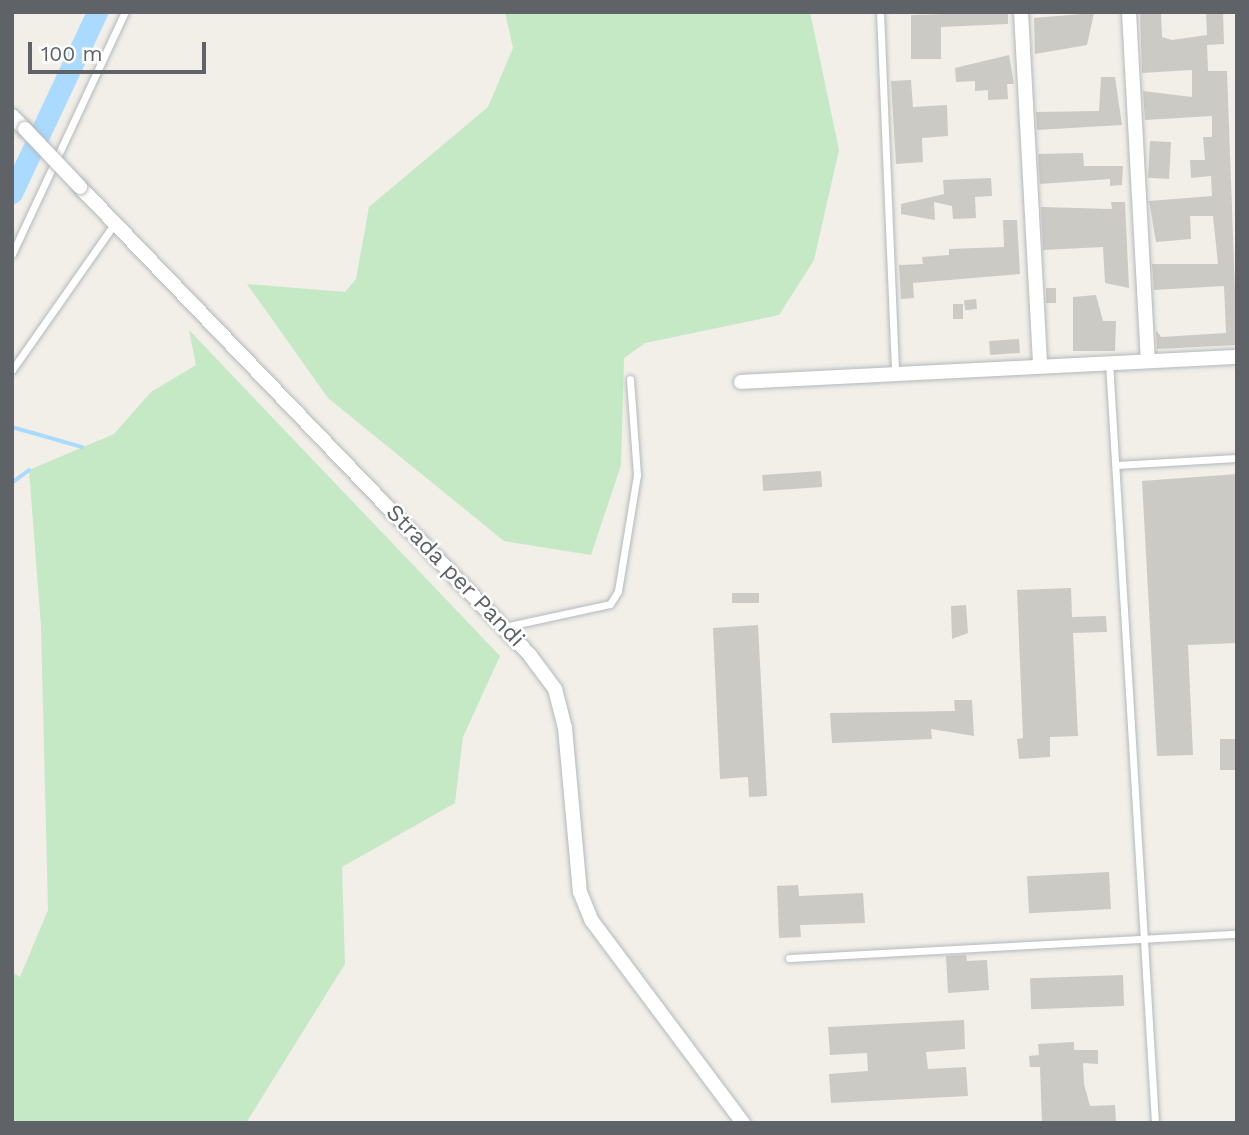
<!DOCTYPE html>
<html>
<head>
<meta charset="utf-8">
<style>
  body { margin:0 }
  #map { position:relative; width:1249px; height:1135px; overflow:hidden; background:#f1efe8; font-family:"Work Sans",sans-serif }
  div>[style] { position:absolute }
  [style*='--x'] { left:calc(var(--x)*1px); top:calc(var(--y)*1px); width:calc(var(--w)*1px); rotate:calc(var(--a)*1deg) }
  .green>* { inset:0; background:#c5e8c5 }
  .stream>* { height:3.5px; margin:-1.75px; padding:0 1.75px; transform-origin:1.75px; border-radius:1.75px; background:#aadaff }
  .river>* { height:21px; margin:-10.5px; padding:0 10.5px; transform-origin:10.5px; border-radius:10.5px; background:#aadaff }
  .building>* { inset:0; background:#cccac5; transform-origin:0 0 }
  .roads { filter:drop-shadow(0 0 2px #b5b8bc) drop-shadow(0 0 2px #b5b8bc) }
  .service>* { height:7px; margin:-3.5px; padding:0 3.5px; transform-origin:3.5px; border-radius:3.5px; background:#fff }
  .minor>* { height:14px; margin:-7px; padding:0 7px; transform-origin:7px; border-radius:7px; background:#fff }
  .bridges { filter:drop-shadow(0 0 2px #b5b8bc) drop-shadow(0 0 2px #b5b8bc) }
  .minor-bridge>* { height:14px; margin:-7px; padding:0 7px; transform-origin:7px; border-radius:7px; background:#fff }
  span { translate:-50% -50%; white-space:nowrap; text-align:center; line-height:1.15; -webkit-text-stroke:5px #fff; paint-order:stroke }
  .street-label { font-size:23px; color:#5f6368 }
  .frame { position:absolute; inset:0; border:14px solid #5f6368; pointer-events:none }
  .scale { position:absolute; left:28px; top:42px; width:178px; height:32px; box-sizing:border-box; border:4px solid #5f6368; border-top:0; padding-left:9px; font-size:21px; line-height:24px; white-space:nowrap; color:#5f6368; -webkit-text-stroke:5px #fff; paint-order:stroke }
</style>
</head>
<body>
<div id="map">
  <div class="green">
    <i style="clip-path:polygon(505px 12px,810px 12px,839px 150px,814px 260px,779px 315px,645px 343px,624px 358px,621px 465px,591px 555px,504px 541px,328px 398px,247px 284px,345px 292px,356px 279px,369px 207px,488px 107px,513px 48px)"></i>
    <i style="clip-path:polygon(189px 330px,500px 656px,463px 737px,455px 803px,342px 867px,345px 964px,246px 1123px,12px 1123px,12px 972px,20px 977px,48px 910px,41px 626px,29px 470px,114px 434px,151px 392px,196px 365px)"></i>
  </div>
  <div class="stream">
    <i style="--x:12;--y:427;--w:73;--a:15.9"></i>
    <i style="--x:12;--y:483;--w:21;--a:-37"></i>
  </div>
  <div class="river">
    <i style="--x:12;--y:193;--w:200;--a:-64.8"></i>
  </div>
  <div class="building">
    <i style="clip-path:polygon(1008px 12px,1008px 24px,941px 27px,941px 59px,911px 59px,911px 15px)"></i>
    <i style="clip-path:polygon(1140px 12px,1161px 12px,1162px 37px,1172px 40px,1207px 35px,1206px 12px,1223px 12px,1224px 44px,1207px 45px,1208px 71px,1227px 71px,1237px 345px,1157px 349px,1156px 330px,1161px 337px,1226px 333px,1224px 286px,1154px 290px,1152px 264px,1218px 264px,1213px 216px,1190px 216px,1191px 239px,1156px 242px,1149px 201px,1212px 196px,1211px 176px,1191px 178px,1190px 160px,1205px 160px,1203px 137px,1212px 137px,1212px 116px,1145px 120px,1143px 91px,1192px 97px,1192px 70px,1142px 73px)"></i>
    <i style="clip-path:polygon(1094px 13px,1087px 45px,1035px 54px,1034px 18px)"></i>
    <i style="clip-path:polygon(1009px 55px,1014px 84px,1007px 84px,1008px 99px,988px 100px,988px 90px,975px 91px,975px 81px,956px 82px,955px 68px)"></i>
    <i style="clip-path:polygon(1101px 77px,1115px 77px,1122px 125px,1037px 130px,1036px 112px,1099px 111px)"></i>
    <i style="clip-path:polygon(911px 80px,913px 107px,947px 105px,948px 136px,922px 138px,923px 162px,896px 164px,891px 81px)"></i>
    <i style="left:1171px;top:142px;width:37px;height:21px;rotate:93deg"></i>
    <i style="clip-path:polygon(1083px 153px,1084px 166px,1123px 166px,1122px 185px,1110px 186px,1110px 179px,1040px 184px,1038px 154px)"></i>
    <i style="clip-path:polygon(991px 178px,992px 196px,975px 197px,976px 218px,953px 219px,952px 206px,934px 202px,935px 220px,901px 214px,901px 204px,944px 194px,943px 180px)"></i>
    <i style="clip-path:polygon(1111px 202px,1125px 202px,1129px 288px,1105px 283px,1103px 247px,1043px 250px,1041px 207px,1112px 209px)"></i>
    <i style="clip-path:polygon(1003px 220px,1017px 220px,1020px 274px,913px 283px,914px 298px,901px 299px,899px 265px,923px 264px,922px 257px,949px 255px,949px 249px,1004px 247px)"></i>
    <i style="left:1056px;top:288px;width:15px;height:10px;rotate:90deg"></i>
    <i style="clip-path:polygon(1096px 295px,1103px 321px,1116px 321px,1115px 351px,1073px 351px,1073px 297px)"></i>
    <i style="left:976px;top:299px;width:10px;height:12px;rotate:84deg"></i>
    <i style="left:953px;top:304px;width:10px;height:15px"></i>
    <i style="left:1019px;top:339px;width:14px;height:30px;rotate:86deg"></i>
    <i style="left:821px;top:471px;width:16px;height:59px;rotate:86deg"></i>
    <i style="clip-path:polygon(1237px 474px,1237px 643px,1188px 645px,1193px 755px,1157px 756px,1142px 481px)"></i>
    <i style="clip-path:polygon(1071px 588px,1072px 617px,1106px 616px,1107px 632px,1073px 633px,1078px 736px,1050px 737px,1050px 757px,1019px 759px,1017px 739px,1023px 738px,1017px 590px)"></i>
    <i style="left:759px;top:593px;width:10px;height:27px;rotate:90deg"></i>
    <i style="clip-path:polygon(966px 605px,968px 633px,952px 639px,951px 606px)"></i>
    <i style="clip-path:polygon(758px 625px,767px 796px,749px 797px,748px 777px,720px 779px,713px 628px)"></i>
    <i style="clip-path:polygon(954px 700px,972px 700px,974px 736px,931px 729px,932px 739px,832px 743px,830px 713px,955px 711px)"></i>
    <i style="left:1237px;top:739px;width:31px;height:17px;rotate:90deg"></i>
    <i style="left:1109px;top:872px;width:37px;height:82px;rotate:87deg"></i>
    <i style="clip-path:polygon(798px 885px,799px 896px,863px 893px,865px 923px,800px 925px,801px 937px,779px 938px,777px 886px)"></i>
    <i style="clip-path:polygon(966px 955px,967px 961px,987px 960px,989px 990px,948px 993px,946px 956px)"></i>
    <i style="left:1123px;top:975px;width:31px;height:93px;rotate:88deg"></i>
    <i style="clip-path:polygon(964px 1020px,965px 1049px,926px 1052px,928px 1069px,966px 1067px,968px 1096px,831px 1103px,829px 1074px,868px 1071px,867px 1053px,830px 1055px,828px 1027px)"></i>
    <i style="clip-path:polygon(1074px 1042px,1074px 1050px,1098px 1050px,1098px 1064px,1083px 1063px,1084px 1084px,1090px 1106px,1115px 1105px,1116px 1123px,1042px 1123px,1040px 1067px,1030px 1067px,1029px 1056px,1039px 1055px,1038px 1044px)"></i>
  </div>
  <div class="roads">
    <div class="service">
      <i style="--x:880;--y:12;--w:361;--a:87.6"></i>
      <i style="--x:12;--y:254;--w:267;--a:-65"></i>
      <i style="--x:1109;--y:362;--w:762;--a:86.54"></i>
      <i style="--x:12;--y:370;--w:179;--a:-55"></i>
      <i style="--x:1116;--y:465;--w:121;--a:-3.3"></i>
      <i style="--x:504;--y:627;--w:108;--a:-12.2"></i>
      <i style="--x:610;--y:604;--w:15;--a:-58"></i>
      <i style="--x:618;--y:591;--w:118;--a:-80.7"></i>
      <i style="--x:637;--y:475;--w:96;--a:-94.2"></i>
      <i style="--x:789;--y:958;--w:449;--a:-3.1"></i>
    </div>
    <div class="minor">
      <i style="--x:1021;--y:12;--w:353;--a:86.9"></i>
      <i style="--x:1129;--y:12;--w:349;--a:86.9"></i>
      <i style="--x:12;--y:116;--w:18;--a:45"></i>
      <i style="--x:80;--y:187;--w:648;--a:46.13"></i>
      <i style="--x:529;--y:654;--w:44;--a:53.4"></i>
      <i style="--x:555;--y:689;--w:40;--a:75.6"></i>
      <i style="--x:565;--y:728;--w:165;--a:84.8"></i>
      <i style="--x:580;--y:892;--w:31;--a:68"></i>
      <i style="--x:592;--y:921;--w:252;--a:53.2"></i>
      <i style="--x:741;--y:382;--w:497;--a:-2.9"></i>
    </div>
  </div>
  <div class="bridges">
    <div class="minor-bridge">
      <i style="--x:25;--y:129;--w:80;--a:46.5"></i>
    </div>
  </div>
  <div class="street-label">
    <span style="left:455px;top:576px;rotate:46deg">Strada per Pandi</span>
  </div>
  <div class="frame"></div>
  <div class="scale">100 m</div>
</div>
</body>
</html>
